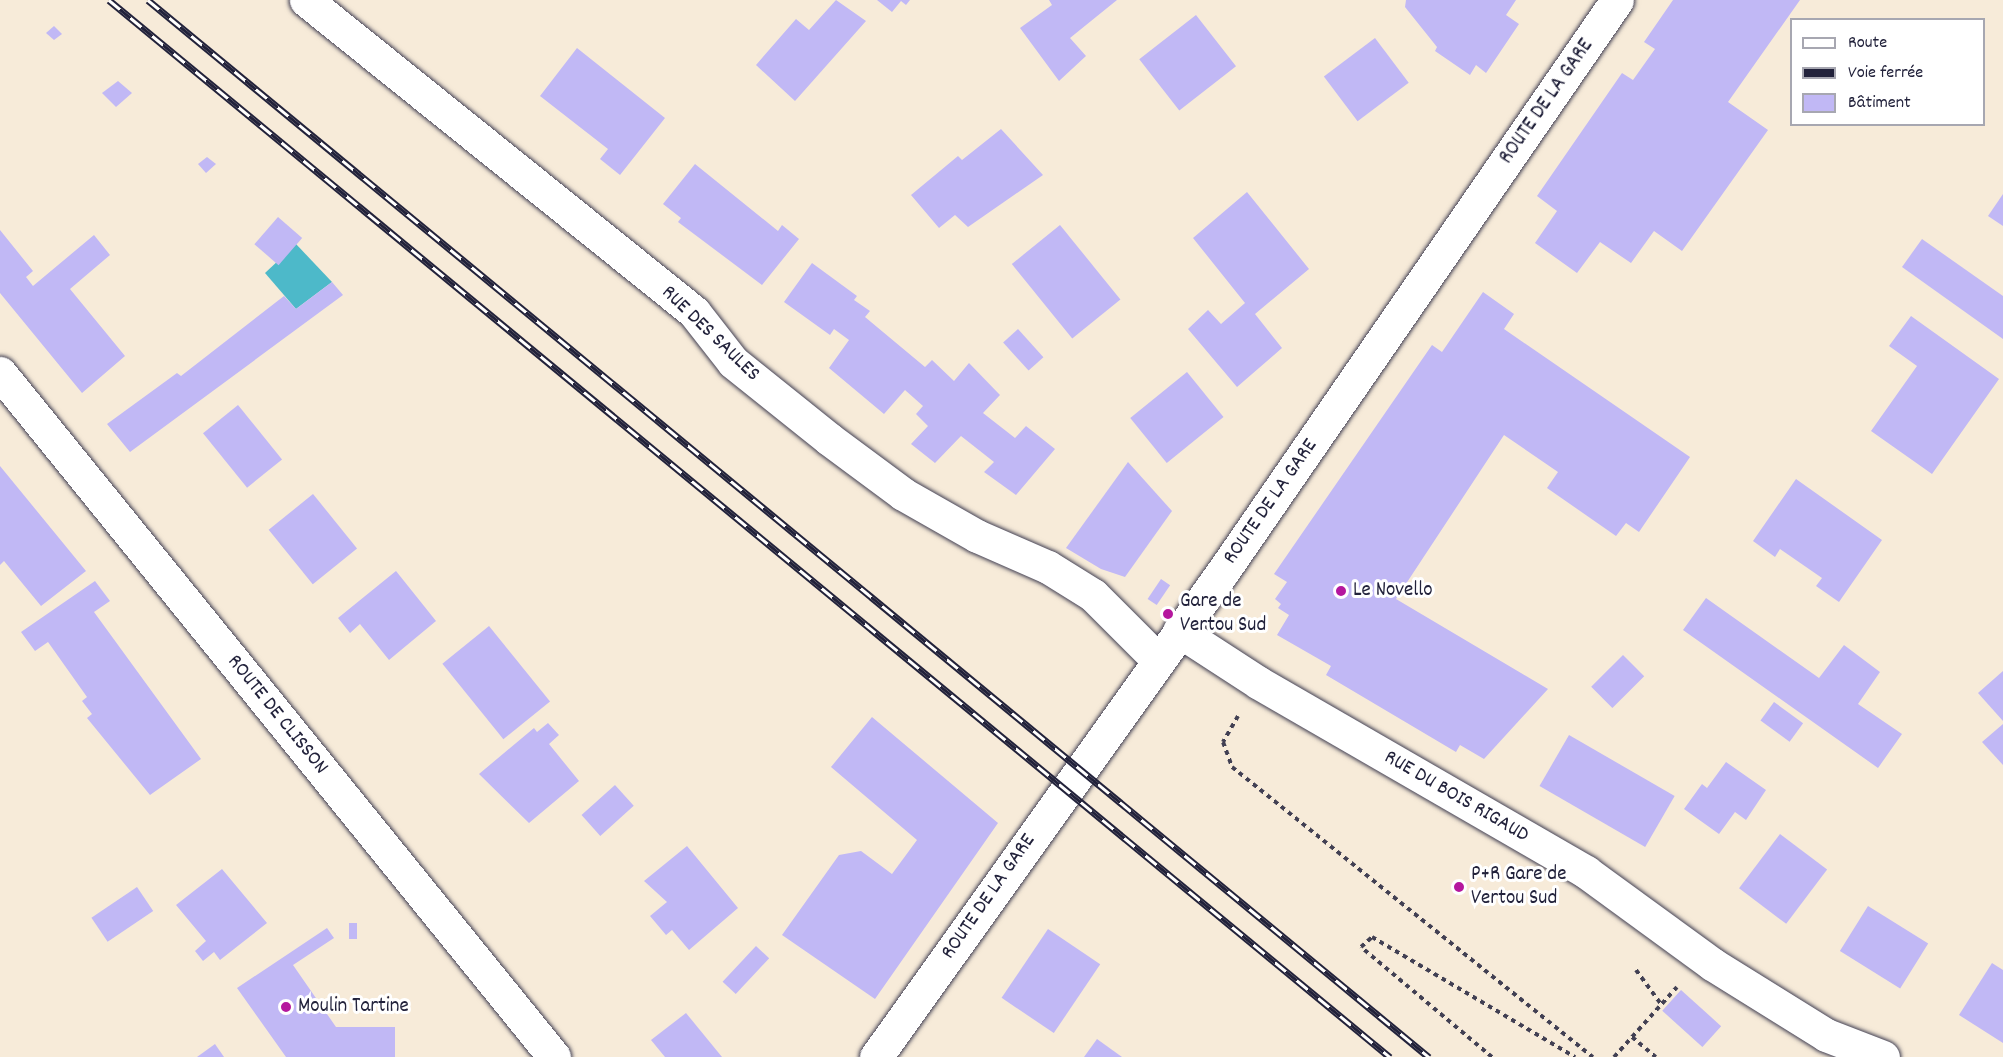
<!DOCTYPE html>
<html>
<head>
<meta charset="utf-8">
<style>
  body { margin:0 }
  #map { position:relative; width:2003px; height:1057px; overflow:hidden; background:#f7ebd9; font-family:Dekko,sans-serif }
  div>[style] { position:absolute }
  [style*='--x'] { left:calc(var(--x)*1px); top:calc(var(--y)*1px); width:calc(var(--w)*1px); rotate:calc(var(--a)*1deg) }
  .water>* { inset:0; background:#4db9c9 }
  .building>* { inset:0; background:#c1b8f5; transform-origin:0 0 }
  .path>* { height:4px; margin-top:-2px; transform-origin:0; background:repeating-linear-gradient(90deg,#424053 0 4.5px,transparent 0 9px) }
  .roads { filter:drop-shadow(0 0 2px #424053) drop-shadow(0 0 2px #424053) }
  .minor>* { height:33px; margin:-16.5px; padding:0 16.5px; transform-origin:16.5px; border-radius:16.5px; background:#fff }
  .secondary>* { height:33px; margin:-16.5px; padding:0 16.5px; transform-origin:16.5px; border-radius:16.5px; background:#fff }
  .rail>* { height:7px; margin-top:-3.5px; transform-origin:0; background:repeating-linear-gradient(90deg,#fff 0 14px,#22223b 0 28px); box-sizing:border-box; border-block:2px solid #22223b }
  .dots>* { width:16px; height:16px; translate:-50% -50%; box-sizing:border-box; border:3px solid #fff; border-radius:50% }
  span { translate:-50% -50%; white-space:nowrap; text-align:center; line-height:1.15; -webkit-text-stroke:6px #fff; paint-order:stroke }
  .street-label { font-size:21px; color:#22223b }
  .poi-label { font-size:21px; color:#22223b }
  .left { translate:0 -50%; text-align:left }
  .legend { position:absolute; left:1790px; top:18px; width:195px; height:108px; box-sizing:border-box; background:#fff; border:2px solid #a7a7b1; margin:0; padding:8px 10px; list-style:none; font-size:18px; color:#22223b }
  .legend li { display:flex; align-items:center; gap:12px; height:30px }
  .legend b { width:30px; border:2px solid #a7a7b1 }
</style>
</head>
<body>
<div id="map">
  <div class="water">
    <i style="clip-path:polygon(296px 244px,332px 282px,296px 309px,265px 273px)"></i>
  </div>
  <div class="building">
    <i style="clip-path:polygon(836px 0,866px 21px,795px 101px,756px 65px,796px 19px,809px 30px)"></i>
    <i style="clip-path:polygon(877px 0,910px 0,906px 5px,901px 1px,892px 12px)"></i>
    <i style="clip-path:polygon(1049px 0,1117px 0,1070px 38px,1086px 56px,1059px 81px,1020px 28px,1052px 5px)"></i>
    <i style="clip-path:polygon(1406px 0,1516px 0,1506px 15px,1519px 24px,1486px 73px,1476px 65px,1470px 75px,1435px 51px,1437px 47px,1405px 7px)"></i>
    <i style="clip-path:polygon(1673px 0,1800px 0,1728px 102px,1768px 130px,1682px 251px,1654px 231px,1631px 263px,1600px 242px,1577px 273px,1535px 243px,1557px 211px,1537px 196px,1622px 73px,1633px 80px,1655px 49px,1644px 42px)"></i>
    <i style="left:1196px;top:15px;width:65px;height:72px;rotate:52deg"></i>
    <i style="clip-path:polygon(54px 26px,62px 34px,54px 40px,46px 33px)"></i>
    <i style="left:1375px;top:38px;width:56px;height:64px;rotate:53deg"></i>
    <i style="clip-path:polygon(577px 48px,665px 118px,620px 175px,600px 159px,608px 149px,540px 96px)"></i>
    <i style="clip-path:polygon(118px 81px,132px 93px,116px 107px,102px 93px)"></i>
    <i style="clip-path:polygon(1001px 129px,1043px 175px,968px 227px,955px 215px,939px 228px,911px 195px,958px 156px,962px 160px)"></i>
    <i style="clip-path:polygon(207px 157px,216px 164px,206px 173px,198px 164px)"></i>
    <i style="clip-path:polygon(695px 164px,778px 231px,782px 225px,799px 239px,762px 285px,678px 222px,681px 218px,663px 204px)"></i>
    <i style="clip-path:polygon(1247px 192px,1309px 269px,1255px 314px,1282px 348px,1237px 387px,1188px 329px,1208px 310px,1221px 324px,1245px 303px,1193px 238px)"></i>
    <i style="clip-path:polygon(2003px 194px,2003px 226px,1988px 216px)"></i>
    <i style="left:278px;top:217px;width:32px;height:36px;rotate:41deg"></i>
    <i style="left:1060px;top:225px;width:96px;height:62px;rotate:51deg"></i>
    <i style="clip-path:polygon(0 230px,33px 271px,26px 277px,33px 286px,94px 235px,110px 255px,70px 289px,125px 356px,82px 393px,0 293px)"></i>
    <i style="clip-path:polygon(1922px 239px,2003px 296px,2003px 339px,1902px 267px)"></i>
    <i style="clip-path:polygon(812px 263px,857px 296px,854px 300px,870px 311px,865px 317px,925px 367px,932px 360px,954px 381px,969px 363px,1000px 395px,983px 413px,1015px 438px,1026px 426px,1055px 449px,1016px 495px,984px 472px,994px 462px,961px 436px,935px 463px,911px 444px,928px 426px,916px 414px,923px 406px,905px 390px,884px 414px,829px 368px,849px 340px,834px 329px,830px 335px,784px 302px)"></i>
    <i style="clip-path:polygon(332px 282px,343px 295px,130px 452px,107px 424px,177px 373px,181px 376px,284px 296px,296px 309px)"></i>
    <i style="clip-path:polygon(1483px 292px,1514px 314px,1504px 329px,1690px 457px,1639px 532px,1626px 523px,1616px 536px,1547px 488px,1558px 472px,1504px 435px,1396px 599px,1548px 689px,1484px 759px,1460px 745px,1456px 752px,1326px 675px,1331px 666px,1277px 635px,1289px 615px,1278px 608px,1281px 604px,1275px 599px,1287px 582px,1274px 574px,1432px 345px,1442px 352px)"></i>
    <i style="clip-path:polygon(1911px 316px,1999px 379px,1932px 474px,1871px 431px,1917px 366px,1889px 346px)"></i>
    <i style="left:1018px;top:329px;width:38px;height:20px;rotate:48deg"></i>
    <i style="left:1187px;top:372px;width:58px;height:73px;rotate:51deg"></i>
    <i style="left:238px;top:405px;width:70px;height:45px;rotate:51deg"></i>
    <i style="clip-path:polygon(1128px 462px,1172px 511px,1125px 577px,1101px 569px,1066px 548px)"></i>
    <i style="clip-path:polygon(0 466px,86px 571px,41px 606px,4px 561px,0 565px)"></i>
    <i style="clip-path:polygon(1796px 479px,1882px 540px,1839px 602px,1816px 586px,1822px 578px,1780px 549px,1775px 557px,1753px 541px)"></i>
    <i style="left:313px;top:494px;width:70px;height:57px;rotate:51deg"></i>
    <i style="clip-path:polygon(396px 571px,436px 621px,389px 660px,360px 624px,350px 633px,338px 618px)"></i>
    <i style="left:1161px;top:579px;width:11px;height:24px;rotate:34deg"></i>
    <i style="clip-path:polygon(95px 581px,110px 601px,94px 612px,201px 759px,150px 795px,87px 718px,92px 714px,82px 701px,87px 697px,48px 642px,35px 651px,21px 632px)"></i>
    <i style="clip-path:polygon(1706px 598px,1819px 678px,1844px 645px,1880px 672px,1858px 704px,1902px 734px,1878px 768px,1683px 630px)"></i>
    <i style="left:489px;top:626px;width:97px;height:60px;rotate:51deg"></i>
    <i style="left:1623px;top:655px;width:30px;height:45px;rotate:45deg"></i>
    <i style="clip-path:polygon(2003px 671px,2003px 721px,1978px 693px)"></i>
    <i style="left:1774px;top:702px;width:36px;height:23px;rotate:36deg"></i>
    <i style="clip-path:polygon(872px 717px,998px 823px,875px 999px,782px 935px,839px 855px,861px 851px,892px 874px,917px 840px,831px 767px)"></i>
    <i style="clip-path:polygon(548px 723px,559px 735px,549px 744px,579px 781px,529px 823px,479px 774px,534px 728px,537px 732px)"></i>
    <i style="clip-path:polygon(2003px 724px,2003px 765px,1982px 742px)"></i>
    <i style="left:1569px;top:735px;width:122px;height:59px;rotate:30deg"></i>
    <i style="clip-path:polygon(1726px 762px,1766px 790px,1746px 820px,1735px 812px,1719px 834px,1684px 809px,1702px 784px,1707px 788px)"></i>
    <i style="left:615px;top:785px;width:28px;height:45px;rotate:48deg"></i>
    <i style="left:1780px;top:834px;width:59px;height:68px;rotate:37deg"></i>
    <i style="clip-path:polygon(687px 846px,738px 908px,689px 950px,672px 930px,666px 935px,650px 916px,667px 902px,644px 881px)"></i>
    <i style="clip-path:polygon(222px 869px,267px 923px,220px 960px,214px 952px,203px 961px,195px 951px,206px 941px,176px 905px)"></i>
    <i style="left:137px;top:887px;width:29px;height:55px;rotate:56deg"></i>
    <i style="left:1868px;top:906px;width:71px;height:53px;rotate:32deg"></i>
    <i style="left:349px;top:923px;width:8px;height:16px"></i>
    <i style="clip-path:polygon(327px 928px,334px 938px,293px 965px,336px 1027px,395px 1027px,395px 1057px,286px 1057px,237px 988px)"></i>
    <i style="left:1048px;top:929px;width:63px;height:83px;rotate:34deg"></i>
    <i style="left:756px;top:946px;width:18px;height:49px;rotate:43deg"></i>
    <i style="clip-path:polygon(1992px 963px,2003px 970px,2003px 1043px,1959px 1015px)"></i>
    <i style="left:1681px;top:990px;width:54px;height:28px;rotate:42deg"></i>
    <i style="clip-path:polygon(686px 1013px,722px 1057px,665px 1057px,651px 1040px)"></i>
    <i style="clip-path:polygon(1097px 1039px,1122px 1057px,1084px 1057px)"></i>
    <i style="clip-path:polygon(215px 1044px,224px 1057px,197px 1057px)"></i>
  </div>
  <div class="path">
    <i style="--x:1238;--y:716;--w:30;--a:120"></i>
    <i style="--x:1223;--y:742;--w:27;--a:70"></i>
    <i style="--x:1232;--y:767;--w:463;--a:38.8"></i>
    <i style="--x:1636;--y:970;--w:42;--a:53.7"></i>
    <i style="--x:1632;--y:1037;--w:31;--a:40"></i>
    <i style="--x:1492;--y:1057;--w:171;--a:-140"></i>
    <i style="--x:1361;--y:947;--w:15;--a:-42"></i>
    <i style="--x:1372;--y:937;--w:236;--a:30.6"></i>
    <i style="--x:1614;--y:1057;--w:94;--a:-48"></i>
  </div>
  <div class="roads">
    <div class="minor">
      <i style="--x:306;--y:0;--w:498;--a:38.8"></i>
      <i style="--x:694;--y:312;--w:63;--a:52"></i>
      <i style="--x:733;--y:362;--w:123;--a:38.7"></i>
      <i style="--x:829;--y:439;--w:92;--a:36.6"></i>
      <i style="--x:903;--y:494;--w:85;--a:29.6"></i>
      <i style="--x:977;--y:536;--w:77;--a:23.6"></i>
      <i style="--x:1048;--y:567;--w:53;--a:31.9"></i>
      <i style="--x:1093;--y:595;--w:93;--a:45"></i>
      <i style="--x:1179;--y:631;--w:95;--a:33"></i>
      <i style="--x:1259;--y:683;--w:378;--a:30"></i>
      <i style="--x:1586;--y:872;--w:156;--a:36.1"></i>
      <i style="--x:1712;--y:964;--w:134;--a:31.9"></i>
      <i style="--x:1826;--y:1035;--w:61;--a:21.1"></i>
    </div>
    <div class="secondary">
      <i style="--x:0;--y:373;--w:880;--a:50.99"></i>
      <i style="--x:876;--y:1057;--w:599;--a:-54.45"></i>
      <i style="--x:1224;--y:570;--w:692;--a:-55.41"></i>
    </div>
  </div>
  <div class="rail">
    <i style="--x:109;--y:0;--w:1661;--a:39.53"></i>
    <i style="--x:148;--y:0;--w:1661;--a:39.53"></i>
  </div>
  <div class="dots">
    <i style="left:1341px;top:591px;background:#b5179e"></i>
    <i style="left:1168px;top:614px;background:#b5179e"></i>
    <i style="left:1459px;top:887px;background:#b5179e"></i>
    <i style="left:286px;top:1007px;background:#b5179e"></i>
  </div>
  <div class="street-label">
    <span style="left:1547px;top:102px;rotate:-55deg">ROUTE DE LA GARE</span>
    <span style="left:710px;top:334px;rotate:44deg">RUE DES SAULES</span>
    <span style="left:1271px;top:502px;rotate:-55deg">ROUTE DE LA GARE</span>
    <span style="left:277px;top:715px;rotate:51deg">ROUTE DE CLISSON</span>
    <span style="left:1456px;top:797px;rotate:30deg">RUE DU BOIS RIGAUD</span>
    <span style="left:989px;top:897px;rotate:-55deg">ROUTE DE LA GARE</span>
  </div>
  <div class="poi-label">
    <span class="left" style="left:1353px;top:591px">Le Novello</span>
    <span class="left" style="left:1180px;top:614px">Gare de<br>Vertou Sud</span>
    <span class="left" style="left:1471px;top:887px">P+R Gare de<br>Vertou Sud</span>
    <span class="left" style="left:298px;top:1007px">Moulin Tartine</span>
  </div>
  <ul class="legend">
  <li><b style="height:8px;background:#fff"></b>Route</li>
  <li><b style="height:8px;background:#22223b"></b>Voie ferrée</li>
  <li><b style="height:16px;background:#c1b8f5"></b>Bâtiment</li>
  </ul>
</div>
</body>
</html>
